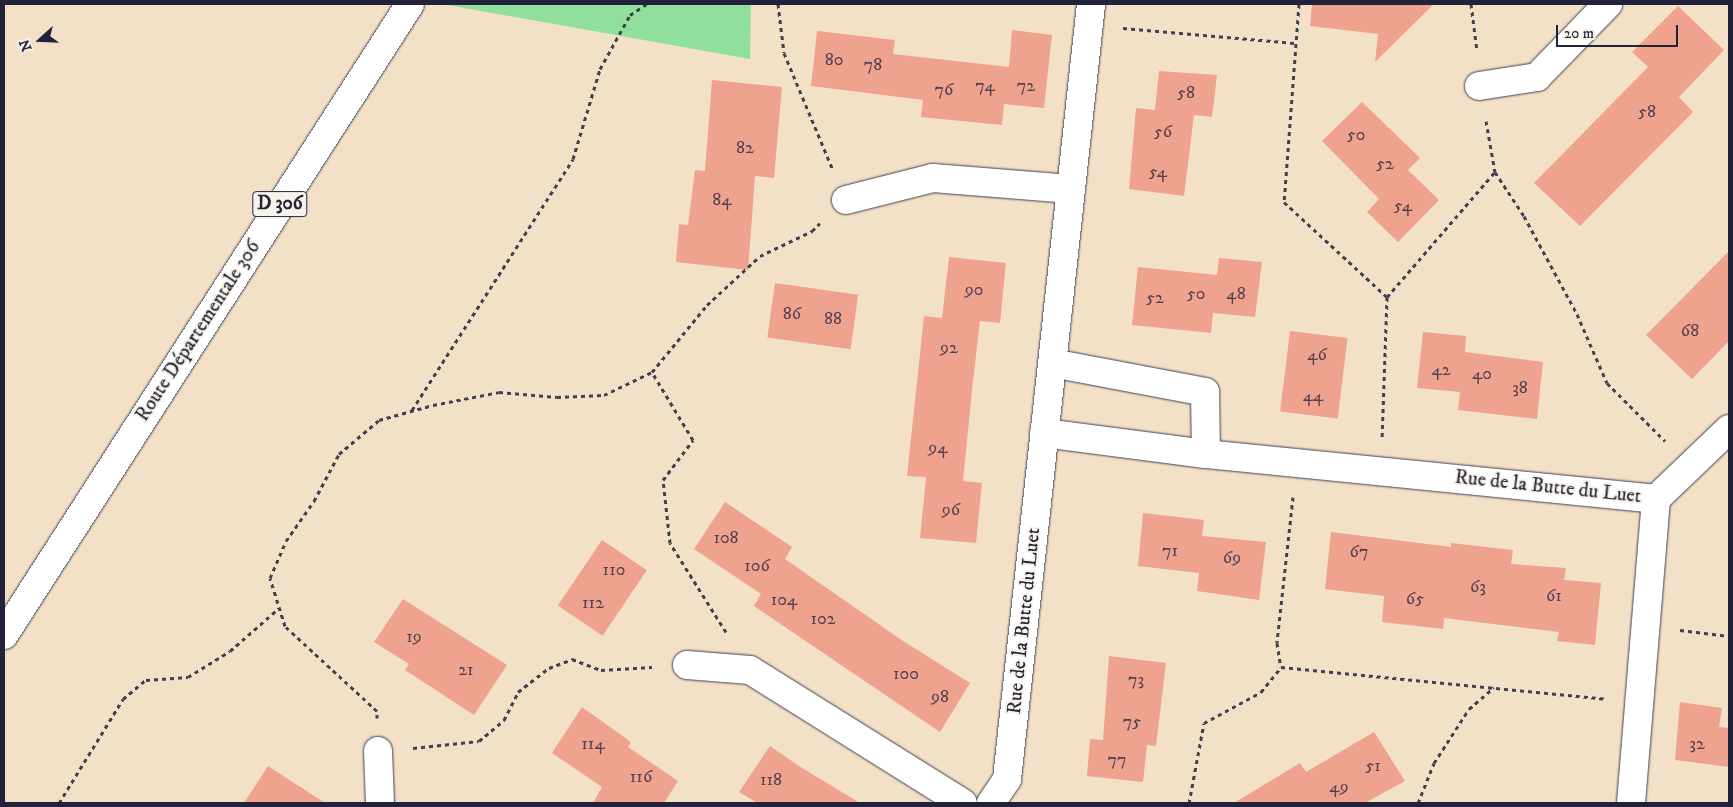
<!DOCTYPE html>
<html>
<head>
<meta charset="utf-8">
<style>
  body { margin:0 }
  #map { position:relative; width:1733px; height:807px; overflow:hidden; background:#f3e1c7; font-family:"IM FELL DW Pica",serif }
  div>[style] { position:absolute }
  [style*='--x'] { left:calc(var(--x)*1px); top:calc(var(--y)*1px); width:calc(var(--w)*1px); rotate:calc(var(--a)*1deg) }
  .green>* { inset:0; background:#91df9c }
  .building>* { inset:0; background:#efa28e; transform-origin:0 0 }
  .path>* { height:3px; margin-top:-1.5px; transform-origin:0; background:repeating-linear-gradient(90deg,#413f50 0 4px,transparent 0 8px) }
  .roads { filter:drop-shadow(0 0 1px #413f50) drop-shadow(0 0 1px #413f50) }
  .street>* { height:28px; margin:-14px; padding:0 14px; transform-origin:14px; border-radius:14px; background:#fff }
  .primary>* { height:28px; margin:-14px; padding:0 14px; transform-origin:14px; border-radius:14px; background:#fff }
  span { translate:-50% -50%; white-space:nowrap; text-align:center; line-height:1.15; -webkit-text-stroke:4px #f7f3e8; paint-order:stroke }
  .number-label { font-size:18px; color:#554250 }
  .number-label span { -webkit-text-stroke-width:0 }
  .shield-label span { padding:1px 4px; background:#f7f3e8; border:1px solid; border-radius:4px; -webkit-text-stroke-width:0 }
  .shield-label { font-size:19px; color:#22223b; font-weight:700 }
  .street-label { font-size:20px; color:#22223b }
  .frame { position:absolute; inset:0; border:5px solid #22223b; pointer-events:none }
  .north { position:absolute; left:15px; top:15px; width:50px; height:50px; -webkit-text-stroke:4px #f7f3e8; paint-order:stroke; rotate:250deg; font-size:14px; font-weight:700; line-height:20px; text-align:center; color:#22223b }
  .north::after { content:''; display:block; margin:auto; width:18px; height:22px; background:#22223b; clip-path:polygon(50% 0,100% 100%,50% 72%,0 100%) }
  .scale { position:absolute; left:1556px; top:25px; width:122px; height:22px; box-sizing:border-box; border:2px solid #22223b; border-top:0; padding-left:6px; font-size:15px; line-height:18px; white-space:nowrap; color:#22223b; -webkit-text-stroke:4px #f7f3e8; paint-order:stroke }
</style>
</head>
<body>
<div id="map">
  <div class="green">
    <i style="clip-path:polygon(442px 4px,751px 4px,750px 59px)"></i>
  </div>
  <div class="building">
    <i style="clip-path:polygon(1312px 4px,1434px 4px,1375px 62px,1378px 34px,1310px 26px)"></i>
    <i style="clip-path:polygon(1678px 6px,1724px 50px,1679px 97px,1693px 112px,1580px 226px,1534px 183px,1648px 67px,1632px 52px)"></i>
    <i style="clip-path:polygon(1012px 30px,1052px 35px,1044px 108px,1004px 104px,1002px 125px,921px 117px,923px 100px,811px 86px,817px 31px,895px 40px,893px 54px,1009px 67px)"></i>
    <i style="clip-path:polygon(1159px 71px,1217px 75px,1212px 117px,1194px 115px,1184px 196px,1129px 189px,1136px 108px,1155px 110px)"></i>
    <i style="clip-path:polygon(712px 80px,782px 87px,774px 178px,755px 176px,748px 270px,676px 262px,679px 224px,688px 225px,695px 170px,705px 171px)"></i>
    <i style="clip-path:polygon(1362px 102px,1420px 158px,1408px 170px,1439px 200px,1398px 242px,1367px 212px,1379px 199px,1322px 141px)"></i>
    <i style="clip-path:polygon(1729px 251px,1729px 341px,1692px 379px,1646px 335px)"></i>
    <i style="clip-path:polygon(949px 257px,1006px 263px,1000px 323px,980px 321px,973px 381px,963px 481px,982px 483px,976px 543px,920px 538px,926px 477px,907px 476px,924px 316px,942px 318px)"></i>
    <i style="clip-path:polygon(1219px 258px,1262px 262px,1255px 317px,1213px 313px,1211px 333px,1132px 325px,1138px 267px,1217px 275px)"></i>
    <i style="left:775px;top:283px;width:84px;height:55px;rotate:8deg"></i>
    <i style="left:1290px;top:331px;width:58px;height:81px;rotate:7deg"></i>
    <i style="clip-path:polygon(1423px 332px,1466px 336px,1465px 352px,1543px 362px,1537px 419px,1458px 410px,1460px 392px,1417px 388px)"></i>
    <i style="clip-path:polygon(725px 502px,792px 547px,785px 559px,903px 641px,970px 683px,940px 732px,754px 606px,761px 594px,694px 549px)"></i>
    <i style="clip-path:polygon(1143px 513px,1204px 520px,1202px 536px,1266px 542px,1259px 600px,1197px 591px,1199px 573px,1138px 566px)"></i>
    <i style="clip-path:polygon(1331px 532px,1451px 547px,1451px 543px,1513px 550px,1511px 564px,1566px 568px,1564px 580px,1601px 583px,1595px 645px,1557px 641px,1559px 632px,1444px 618px,1443px 629px,1382px 622px,1384px 596px,1325px 589px)"></i>
    <i style="left:602px;top:540px;width:54px;height:79px;rotate:34deg"></i>
    <i style="clip-path:polygon(403px 599px,507px 665px,474px 715px,405px 670px,409px 664px,374px 642px)"></i>
    <i style="clip-path:polygon(1109px 656px,1166px 663px,1156px 746px,1147px 745px,1143px 782px,1087px 776px,1090px 739px,1103px 740px)"></i>
    <i style="clip-path:polygon(1680px 702px,1722px 708px,1719px 727px,1729px 728px,1729px 767px,1675px 760px)"></i>
    <i style="clip-path:polygon(582px 707px,631px 742px,628px 747px,678px 781px,664px 803px,593px 803px,602px 787px,552px 753px)"></i>
    <i style="clip-path:polygon(1374px 732px,1405px 781px,1365px 803px,1234px 803px,1300px 763px,1306px 772px)"></i>
    <i style="clip-path:polygon(770px 746px,802px 768px,860px 803px,757px 803px,739px 792px)"></i>
    <i style="clip-path:polygon(268px 766px,325px 803px,244px 803px)"></i>
  </div>
  <div class="path">
    <i style="--x:778;--y:4;--w:49;--a:83"></i>
    <i style="--x:784;--y:53;--w:125;--a:67.3"></i>
    <i style="--x:1299;--y:4;--w:199;--a:94.3"></i>
    <i style="--x:1284;--y:202;--w:140;--a:42.7"></i>
    <i style="--x:1387;--y:297;--w:140;--a:92"></i>
    <i style="--x:1471;--y:4;--w:47;--a:82.7"></i>
    <i style="--x:1123;--y:28;--w:174;--a:5"></i>
    <i style="--x:1486;--y:121;--w:52;--a:80"></i>
    <i style="--x:1495;--y:172;--w:53;--a:56.6"></i>
    <i style="--x:1524;--y:216;--w:111;--a:61.6"></i>
    <i style="--x:1577;--y:314;--w:75;--a:66.5"></i>
    <i style="--x:1607;--y:383;--w:82;--a:45"></i>
    <i style="--x:1387;--y:297;--w:165;--a:-49.2"></i>
    <i style="--x:412;--y:410;--w:298;--a:-57.3"></i>
    <i style="--x:573;--y:159;--w:94;--a:-73.3"></i>
    <i style="--x:600;--y:69;--w:62;--a:-60.9"></i>
    <i style="--x:630;--y:15;--w:20;--a:-33"></i>
    <i style="--x:1293;--y:497;--w:147;--a:96.3"></i>
    <i style="--x:1277;--y:643;--w:24;--a:81"></i>
    <i style="--x:1281;--y:667;--w:326;--a:5.6"></i>
    <i style="--x:1680;--y:630;--w:49;--a:7"></i>
    <i style="--x:726;--y:632;--w:105;--a:-122.2"></i>
    <i style="--x:670;--y:543;--w:63;--a:-96.3"></i>
    <i style="--x:663;--y:480;--w:50;--a:-53.1"></i>
    <i style="--x:693;--y:440;--w:79;--a:-121.1"></i>
    <i style="--x:652;--y:372;--w:87;--a:-50.6"></i>
    <i style="--x:707;--y:305;--w:72;--a:-42.8"></i>
    <i style="--x:760;--y:256;--w:58;--a:-25.7"></i>
    <i style="--x:812;--y:231;--w:11;--a:-45"></i>
    <i style="--x:377;--y:718;--w:7;--a:-90"></i>
    <i style="--x:377;--y:711;--w:125;--a:-137.3"></i>
    <i style="--x:285;--y:626;--w:50;--a:-107.4"></i>
    <i style="--x:270;--y:578;--w:40;--a:-66.6"></i>
    <i style="--x:286;--y:541;--w:49;--a:-55"></i>
    <i style="--x:314;--y:501;--w:53;--a:-62"></i>
    <i style="--x:339;--y:454;--w:52;--a:-40.4"></i>
    <i style="--x:379;--y:420;--w:56;--a:-15.5"></i>
    <i style="--x:433;--y:405;--w:67;--a:-11.1"></i>
    <i style="--x:499;--y:392;--w:58;--a:4.9"></i>
    <i style="--x:557;--y:397;--w:47;--a:-2.4"></i>
    <i style="--x:604;--y:395;--w:53;--a:-25.6"></i>
    <i style="--x:413;--y:748;--w:66;--a:-6.1"></i>
    <i style="--x:479;--y:741;--w:33;--a:-40"></i>
    <i style="--x:504;--y:720;--w:31;--a:-63"></i>
    <i style="--x:518;--y:692;--w:39;--a:-38"></i>
    <i style="--x:549;--y:668;--w:25;--a:-21"></i>
    <i style="--x:572;--y:659;--w:31;--a:21"></i>
    <i style="--x:601;--y:670;--w:51;--a:-3.4"></i>
    <i style="--x:59;--y:803;--w:122;--a:-58.4"></i>
    <i style="--x:123;--y:699;--w:30;--a:-40"></i>
    <i style="--x:146;--y:680;--w:42;--a:-4.1"></i>
    <i style="--x:188;--y:677;--w:49;--a:-31.8"></i>
    <i style="--x:230;--y:651;--w:65;--a:-41.3"></i>
    <i style="--x:1189;--y:803;--w:81;--a:-79.4"></i>
    <i style="--x:1204;--y:723;--w:65;--a:-28.5"></i>
    <i style="--x:1261;--y:692;--w:32;--a:-51"></i>
    <i style="--x:1418;--y:803;--w:43;--a:-68.2"></i>
    <i style="--x:1434;--y:763;--w:64;--a:-57.1"></i>
    <i style="--x:1469;--y:709;--w:33;--a:-41"></i>
  </div>
  <div class="roads">
    <div class="street">
      <i style="--x:1479;--y:86;--w:59;--a:-8.8"></i>
      <i style="--x:1537;--y:77;--w:102;--a:-45.8"></i>
      <i style="--x:846;--y:200;--w:90;--a:-14.2"></i>
      <i style="--x:933;--y:178;--w:138;--a:4.6"></i>
      <i style="--x:1052;--y:363;--w:156;--a:10.7"></i>
      <i style="--x:1205;--y:392;--w:62;--a:89.1"></i>
      <i style="--x:1044;--y:433;--w:163;--a:7.4"></i>
      <i style="--x:1206;--y:454;--w:452;--a:5.7"></i>
      <i style="--x:1656;--y:499;--w:305;--a:94.7"></i>
      <i style="--x:1656;--y:499;--w:101;--a:-43.8"></i>
      <i style="--x:687;--y:665;--w:63;--a:4.5"></i>
      <i style="--x:750;--y:670;--w:251;--a:32"></i>
      <i style="--x:378;--y:751;--w:52;--a:87.8"></i>
      <i style="--x:991;--y:803;--w:29;--a:-56"></i>
      <i style="--x:1007;--y:779;--w:780;--a:-83.81"></i>
    </div>
    <div class="primary">
      <i style="--x:4;--y:635;--w:750;--a:-57.24"></i>
    </div>
  </div>
  <div class="number-label">
    <span style="left:834px;top:60px">80</span>
    <span style="left:873px;top:65px">78</span>
    <span style="left:985px;top:86px">74</span>
    <span style="left:1026px;top:86px">72</span>
    <span style="left:944px;top:90px">76</span>
    <span style="left:1186px;top:93px">58</span>
    <span style="left:1647px;top:112px">58</span>
    <span style="left:1163px;top:132px">56</span>
    <span style="left:1356px;top:135px">50</span>
    <span style="left:745px;top:148px">82</span>
    <span style="left:1385px;top:164px">52</span>
    <span style="left:1158px;top:172px">54</span>
    <span style="left:722px;top:200px">84</span>
    <span style="left:1403px;top:206px">54</span>
    <span style="left:974px;top:290px">90</span>
    <span style="left:1196px;top:294px">50</span>
    <span style="left:1236px;top:294px">48</span>
    <span style="left:1155px;top:298px">52</span>
    <span style="left:792px;top:314px">86</span>
    <span style="left:833px;top:319px">88</span>
    <span style="left:1690px;top:331px">68</span>
    <span style="left:949px;top:348px">92</span>
    <span style="left:1317px;top:355px">46</span>
    <span style="left:1441px;top:370px">42</span>
    <span style="left:1482px;top:374px">40</span>
    <span style="left:1520px;top:388px">38</span>
    <span style="left:1313px;top:396px">44</span>
    <span style="left:938px;top:448px">94</span>
    <span style="left:951px;top:510px">96</span>
    <span style="left:726px;top:538px">108</span>
    <span style="left:1170px;top:551px">71</span>
    <span style="left:1359px;top:552px">67</span>
    <span style="left:1232px;top:558px">69</span>
    <span style="left:757px;top:566px">106</span>
    <span style="left:614px;top:570px">110</span>
    <span style="left:1478px;top:587px">63</span>
    <span style="left:1554px;top:596px">61</span>
    <span style="left:1415px;top:599px">65</span>
    <span style="left:784px;top:600px">104</span>
    <span style="left:593px;top:603px">112</span>
    <span style="left:823px;top:619px">102</span>
    <span style="left:414px;top:637px">19</span>
    <span style="left:466px;top:670px">21</span>
    <span style="left:906px;top:674px">100</span>
    <span style="left:1136px;top:680px">73</span>
    <span style="left:940px;top:697px">98</span>
    <span style="left:1132px;top:722px">75</span>
    <span style="left:593px;top:744px">114</span>
    <span style="left:1697px;top:744px">32</span>
    <span style="left:1117px;top:760px">77</span>
    <span style="left:1373px;top:766px">51</span>
    <span style="left:641px;top:777px">116</span>
    <span style="left:771px;top:780px">118</span>
    <span style="left:1339px;top:787px">49</span>
  </div>
  <div class="shield-label">
    <span style="left:280px;top:204px">D 306</span>
  </div>
  <div class="street-label">
    <span style="left:198px;top:331px;rotate:-57deg">Route Départementale 306</span>
    <span style="left:1548px;top:487px;rotate:6deg">Rue de la Butte du Luet</span>
    <span style="left:1024px;top:621px;rotate:-84deg">Rue de la Butte du Luet</span>
  </div>
  <div class="frame"></div>
  <div class="north">N</div>
  <div class="scale">20 m</div>
</div>
</body>
</html>
